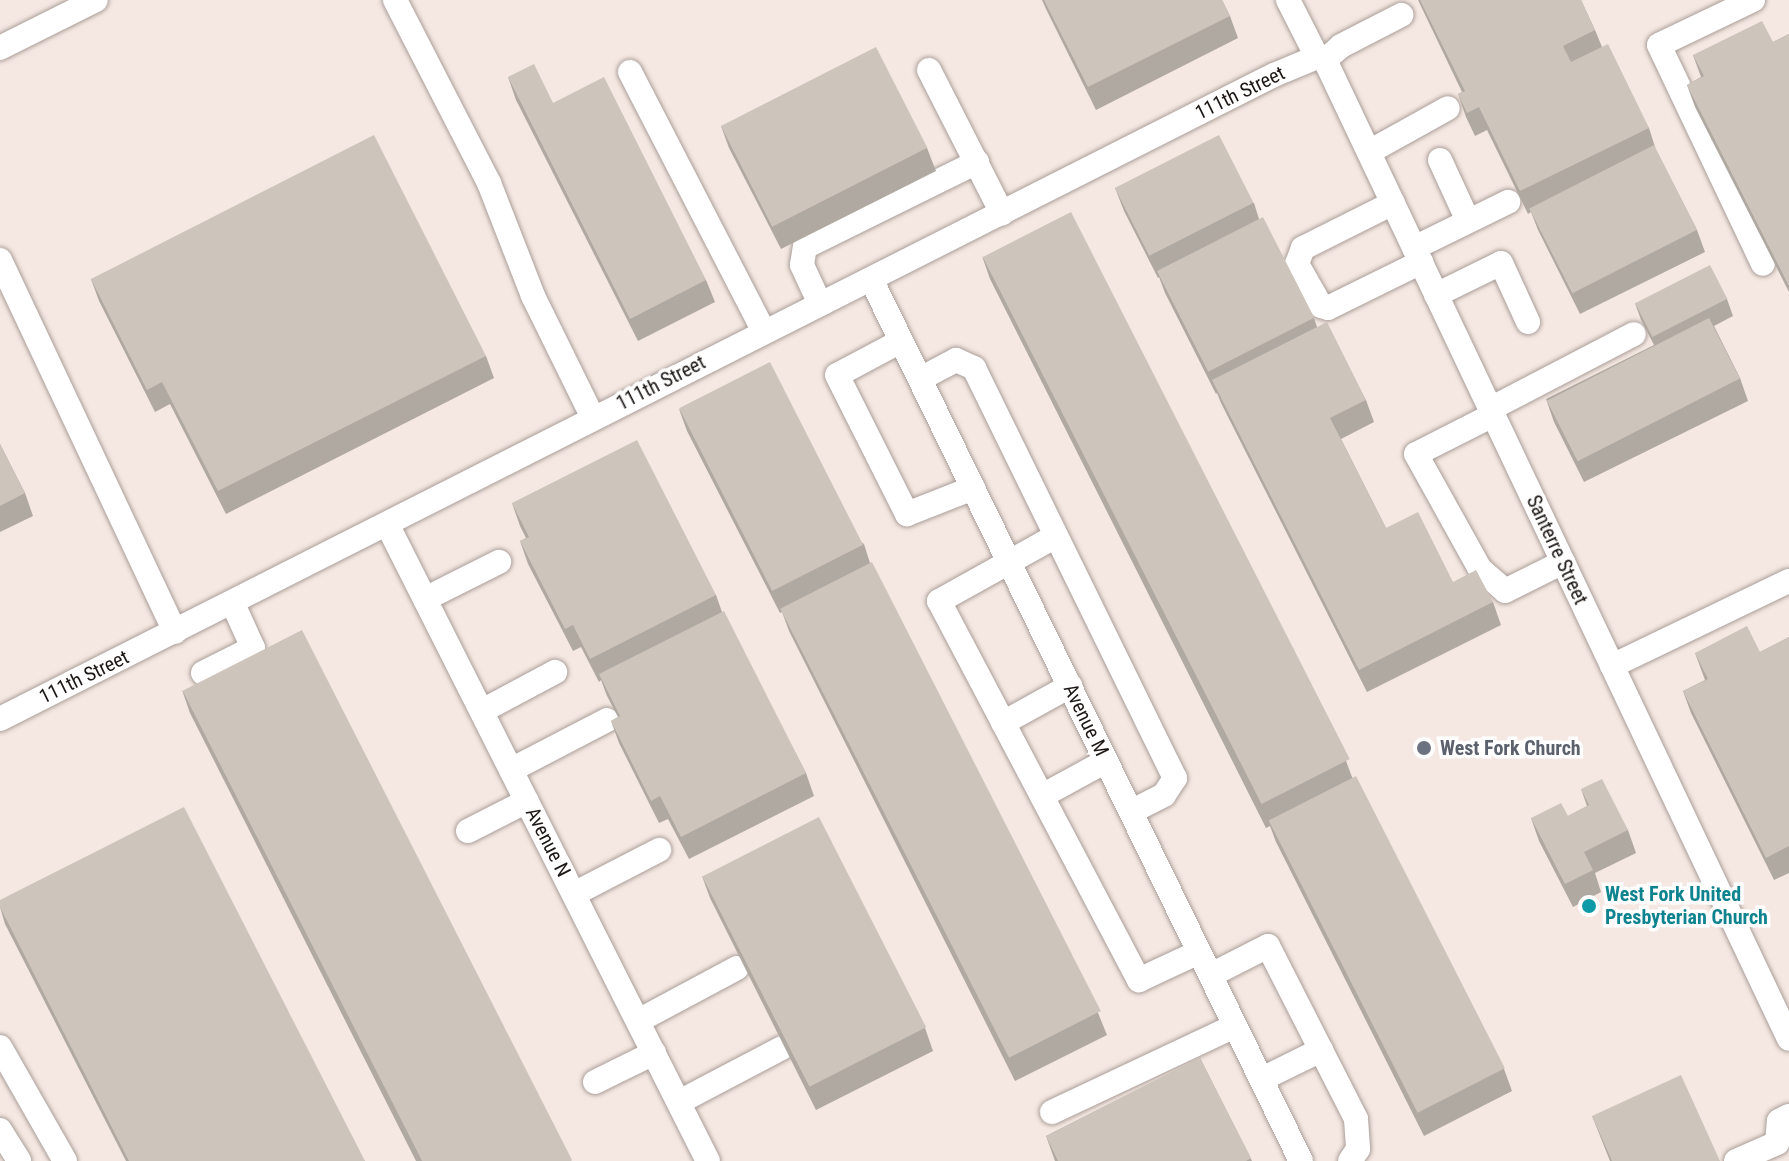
<!DOCTYPE html>
<html>
<head>
<meta charset="utf-8">
<style>
  body { margin:0 }
  #map { position:relative; width:1789px; height:1161px; overflow:hidden; background:#f5e8e2; font-family:"Roboto Condensed",sans-serif }
  div>[style] { position:absolute }
  [style*='--x'] { left:calc(var(--x)*1px); top:calc(var(--y)*1px); width:calc(var(--w)*1px); rotate:calc(var(--a)*1deg) }
  .roads { filter:drop-shadow(0 0 2px #aa9e99) drop-shadow(0 0 2px #aa9e99) }
  .minor>* { height:24px; margin:-12px; padding:0 12px; transform-origin:12px; border-radius:12px; background:#fff }
  .wall>* { inset:0; background:#b0a9a1 }
  .building>* { inset:0; background:#cdc4bb; transform-origin:0 0 }
  .dots>* { width:22px; height:22px; translate:-50% -50%; box-sizing:border-box; border:4px solid #fff; border-radius:50% }
  span { translate:-50% -50%; white-space:nowrap; text-align:center; line-height:1.15; -webkit-text-stroke:7px #fff; paint-order:stroke }
  .street-label { font-size:20px; color:#1c1715 }
  .worship-label { font-size:20px; color:#5b616d; font-weight:700 }
  .left { translate:0 -50%; text-align:left }
  .culture-label { font-size:20px; color:#0d838f; font-weight:700 }
</style>
</head>
<body>
<div id="map">
  <div class="roads">
    <div class="minor">
      <i style="--x:395;--y:0;--w:206;--a:62.8"></i>
      <i style="--x:489;--y:183;--w:121;--a:68.7"></i>
      <i style="--x:533;--y:296;--w:136;--a:63.8"></i>
      <i style="--x:1288;--y:0;--w:64;--a:63"></i>
      <i style="--x:1753;--y:0;--w:104;--a:154.4"></i>
      <i style="--x:1659;--y:45;--w:242;--a:64.6"></i>
      <i style="--x:0;--y:48;--w:107;--a:-26.6"></i>
      <i style="--x:1325;--y:60;--w:1083;--a:64.64"></i>
      <i style="--x:1325;--y:60;--w:21;--a:-41"></i>
      <i style="--x:1341;--y:46;--w:68;--a:-27.3"></i>
      <i style="--x:929;--y:70;--w:161;--a:63"></i>
      <i style="--x:630;--y:72;--w:292;--a:62.7"></i>
      <i style="--x:1369;--y:152;--w:90;--a:-29.1"></i>
      <i style="--x:1440;--y:160;--w:67;--a:65.3"></i>
      <i style="--x:1393;--y:203;--w:101;--a:153.4"></i>
      <i style="--x:1303;--y:248;--w:17;--a:111"></i>
      <i style="--x:1297;--y:264;--w:48;--a:60.3"></i>
      <i style="--x:1321;--y:306;--w:7;--a:16"></i>
      <i style="--x:1328;--y:308;--w:104;--a:-26.3"></i>
      <i style="--x:1414;--y:248;--w:105;--a:-26.1"></i>
      <i style="--x:0;--y:260;--w:411;--a:64.8"></i>
      <i style="--x:871;--y:279;--w:981;--a:64.01"></i>
      <i style="--x:1436;--y:295;--w:72;--a:-26.2"></i>
      <i style="--x:1501;--y:263;--w:65;--a:65.4"></i>
      <i style="--x:820;--y:304;--w:43;--a:-114.8"></i>
      <i style="--x:802;--y:265;--w:18;--a:-81"></i>
      <i style="--x:805;--y:247;--w:192;--a:-26.3"></i>
      <i style="--x:901;--y:341;--w:72;--a:152"></i>
      <i style="--x:837;--y:375;--w:156;--a:63.3"></i>
      <i style="--x:907;--y:514;--w:71;--a:-21.5"></i>
      <i style="--x:920;--y:379;--w:41;--a:-27.8"></i>
      <i style="--x:956;--y:360;--w:20;--a:24"></i>
      <i style="--x:974;--y:368;--w:457;--a:63.9"></i>
      <i style="--x:1175;--y:778;--w:20;--a:123"></i>
      <i style="--x:1164;--y:795;--w:37;--a:153"></i>
      <i style="--x:1490;--y:409;--w:162;--a:-27.5"></i>
      <i style="--x:1493;--y:415;--w:86;--a:153.1"></i>
      <i style="--x:1416;--y:454;--w:132;--a:60.9"></i>
      <i style="--x:1480;--y:569;--w:33;--a:41"></i>
      <i style="--x:1505;--y:591;--w:65;--a:-26.6"></i>
      <i style="--x:387;--y:524;--w:713;--a:63.26"></i>
      <i style="--x:1056;--y:536;--w:134;--a:150.9"></i>
      <i style="--x:939;--y:601;--w:429;--a:62.2"></i>
      <i style="--x:1139;--y:980;--w:66;--a:-25"></i>
      <i style="--x:425;--y:599;--w:83;--a:-26.6"></i>
      <i style="--x:1612;--y:666;--w:196;--a:-25.7"></i>
      <i style="--x:203;--y:673;--w:56;--a:-26.6"></i>
      <i style="--x:253;--y:648;--w:48;--a:-114.4"></i>
      <i style="--x:482;--y:711;--w:83;--a:-28.1"></i>
      <i style="--x:0;--y:719;--w:1428;--a:-26.82"></i>
      <i style="--x:1274;--y:75;--w:47;--a:-22.7"></i>
      <i style="--x:1317;--y:57;--w:9;--a:21"></i>
      <i style="--x:1003;--y:723;--w:77;--a:-28.9"></i>
      <i style="--x:511;--y:770;--w:108;--a:-27.5"></i>
      <i style="--x:1042;--y:796;--w:73;--a:-28.7"></i>
      <i style="--x:468;--y:831;--w:66;--a:-27"></i>
      <i style="--x:574;--y:894;--w:96;--a:-27.4"></i>
      <i style="--x:1211;--y:975;--w:64;--a:-27"></i>
      <i style="--x:1268;--y:946;--w:194;--a:63"></i>
      <i style="--x:1356;--y:1119;--w:30;--a:86"></i>
      <i style="--x:1358;--y:1149;--w:14;--a:124"></i>
      <i style="--x:638;--y:1021;--w:112;--a:-28.2"></i>
      <i style="--x:0;--y:1047;--w:131;--a:60.3"></i>
      <i style="--x:1262;--y:1079;--w:66;--a:-26.2"></i>
      <i style="--x:595;--y:1082;--w:66;--a:-26.2"></i>
      <i style="--x:679;--y:1102;--w:116;--a:-27.7"></i>
      <i style="--x:1052;--y:1112;--w:202;--a:-25.2"></i>
      <i style="--x:0;--y:1130;--w:36;--a:58"></i>
      <i style="--x:1736;--y:1161;--w:45;--a:-23.7"></i>
      <i style="--x:1777;--y:1143;--w:22;--a:-85"></i>
      <i style="--x:1779;--y:1121;--w:11;--a:-27"></i>
    </div>
  </div>
  <div class="wall">
    <i style="clip-path:polygon(1042px 0,1222px 0,1230px 16px,1238px 38px,1096px 110px,1046px 9px)"></i>
    <i style="clip-path:polygon(1418px 0,1581px 0,1595px 30px,1602px 47px,1649px 128px,1656px 150px,1697px 230px,1705px 252px,1580px 314px,1538px 230px,1531px 212px,1528px 214px,1487px 130px,1475px 136px,1466px 117px,1458px 94px,1462px 92px)"></i>
    <i style="clip-path:polygon(1789px 34px,1789px 292px,1695px 107px,1687px 85px,1701px 77px,1693px 55px,1773px 42px)"></i>
    <i style="clip-path:polygon(508px 77px,553px 103px,706px 280px,715px 302px,638px 341px,516px 100px)"></i>
    <i style="clip-path:polygon(721px 126px,927px 148px,936px 171px,781px 249px,729px 148px)"></i>
    <i style="clip-path:polygon(1115px 188px,1254px 203px,1259px 219px,1314px 318px,1317px 327px,1366px 400px,1374px 422px,1341px 439px,1386px 528px,1453px 582px,1493px 602px,1501px 625px,1367px 692px,1221px 403px,1217px 393px,1216px 394px,1165px 293px,1159px 277px,1158px 278px,1124px 211px)"></i>
    <i style="clip-path:polygon(982px 256px,1346px 761px,1352px 777px,1504px 1069px,1512px 1091px,1424px 1136px,1276px 842px,1270px 826px,1266px 828px,990px 279px)"></i>
    <i style="clip-path:polygon(91px 279px,486px 356px,494px 378px,226px 514px,170px 404px,155px 412px,99px 301px)"></i>
    <i style="clip-path:polygon(1727px 299px,1733px 316px,1714px 326px,1740px 378px,1748px 401px,1584px 482px,1554px 422px,1546px 399px,1654px 345px,1641px 320px,1635px 303px)"></i>
    <i style="clip-path:polygon(679px 409px,864px 544px,870px 563px,1098px 1013px,1107px 1035px,1015px 1081px,789px 631px,782px 612px,780px 613px,687px 431px)"></i>
    <i style="clip-path:polygon(0 444px,25px 493px,33px 516px,0 532px)"></i>
    <i style="clip-path:polygon(512px 503px,716px 595px,722px 612px,806px 773px,814px 796px,689px 859px,668px 819px,659px 823px,619px 743px,611px 721px,618px 717px,607px 696px,601px 680px,599px 682px,581px 647px,573px 651px,528px 564px,520px 541px,526px 538px,520px 526px)"></i>
    <i style="clip-path:polygon(1789px 637px,1789px 873px,1774px 880px,1691px 713px,1683px 691px,1705px 680px,1695px 653px,1760px 652px)"></i>
    <i style="clip-path:polygon(182px 690px,571px 1161px,416px 1161px,190px 713px)"></i>
    <i style="clip-path:polygon(1581px 789px,1628px 830px,1636px 853px,1595px 873px,1601px 892px,1573px 907px,1539px 841px,1531px 818px,1568px 816px,1587px 806px)"></i>
    <i style="clip-path:polygon(702px 876px,925px 1028px,933px 1051px,816px 1110px,710px 898px)"></i>
    <i style="clip-path:polygon(0 907px,365px 1161px,126px 1161px,5px 924px)"></i>
    <i style="clip-path:polygon(1200px 1058px,1252px 1161px,1055px 1161px,1046px 1136px)"></i>
    <i style="clip-path:polygon(1592px 1116px,1720px 1161px,1610px 1161px)"></i>
  </div>
  <div class="building">
    <i style="clip-path:polygon(1044px 0,1222px 0,1230px 16px,1088px 87px)"></i>
    <i style="clip-path:polygon(1420px 0,1581px 0,1595px 30px,1563px 46px,1571px 62px,1608px 44px,1649px 128px,1520px 191px,1479px 107px,1467px 113px,1458px 94px,1465px 91px)"></i>
    <i style="clip-path:polygon(1762px 21px,1773px 42px,1789px 34px,1789px 286px,1687px 85px,1704px 76px,1693px 55px)"></i>
    <i style="left:876px;top:47px;width:113px;height:174px;rotate:63deg"></i>
    <i style="clip-path:polygon(534px 64px,553px 103px,604px 77px,706px 280px,630px 319px,508px 77px)"></i>
    <i style="clip-path:polygon(374px 135px,486px 356px,218px 491px,162px 382px,147px 390px,91px 279px)"></i>
    <i style="left:1219px;top:135px;width:76px;height:117px;rotate:63deg"></i>
    <i style="left:1654px;top:145px;width:95px;height:140px;rotate:63deg"></i>
    <i style="left:1071px;top:212px;width:614px;height:99px;rotate:63deg"></i>
    <i style="left:1263px;top:217px;width:113px;height:119px;rotate:63deg"></i>
    <i style="left:1710px;top:265px;width:38px;height:84px;rotate:63deg"></i>
    <i style="left:1709px;top:318px;width:68px;height:182px;rotate:63deg"></i>
    <i style="clip-path:polygon(1327px 322px,1366px 400px,1330px 418px,1386px 528px,1418px 512px,1453px 582px,1476px 570px,1493px 602px,1359px 670px,1212px 380px)"></i>
    <i style="left:770px;top:362px;width:205px;height:102px;rotate:63deg"></i>
    <i style="clip-path:polygon(637px 440px,716px 595px,590px 659px,573px 625px,565px 629px,520px 541px,529px 537px,512px 503px)"></i>
    <i style="clip-path:polygon(0 444px,25px 493px,0 506px)"></i>
    <i style="left:872px;top:562px;width:504px;height:103px;rotate:63deg"></i>
    <i style="clip-path:polygon(724px 611px,806px 773px,681px 837px,660px 796px,651px 801px,611px 721px,620px 716px,599px 674px)"></i>
    <i style="clip-path:polygon(1747px 626px,1760px 652px,1789px 637px,1789px 846px,1766px 858px,1683px 691px,1708px 679px,1695px 653px)"></i>
    <i style="left:302px;top:630px;width:595px;height:134px;rotate:63deg"></i>
    <i style="left:1356px;top:776px;width:328px;height:98px;rotate:63deg"></i>
    <i style="clip-path:polygon(1602px 779px,1628px 830px,1584px 852px,1593px 870px,1565px 884px,1531px 818px,1561px 803px,1568px 816px,1589px 805px,1581px 789px)"></i>
    <i style="clip-path:polygon(184px 807px,365px 1161px,129px 1161px,0 907px,0 900px)"></i>
    <i style="left:819px;top:817px;width:236px;height:131px;rotate:63deg"></i>
    <i style="clip-path:polygon(1200px 1058px,1251px 1158px,1246px 1161px,1058px 1161px,1046px 1136px)"></i>
    <i style="clip-path:polygon(1681px 1075px,1720px 1161px,1612px 1161px,1592px 1116px)"></i>
  </div>
  <div class="dots">
    <i style="left:1424px;top:748px;background:#6b7280"></i>
    <i style="left:1589px;top:906px;background:#0f9aa8"></i>
  </div>
  <div class="street-label">
    <span style="left:1240px;top:93px;rotate:-26deg">111th Street</span>
    <span style="left:661px;top:383px;rotate:-27deg">111th Street</span>
    <span style="left:1557px;top:550px;rotate:65deg">Santerre Street</span>
    <span style="left:84px;top:677px;rotate:-26deg">111th Street</span>
    <span style="left:1086px;top:720px;rotate:64deg">Avenue M</span>
    <span style="left:548px;top:842px;rotate:63deg">Avenue N</span>
  </div>
  <div class="worship-label">
    <span class="left" style="left:1440px;top:748px">West Fork Church</span>
  </div>
  <div class="culture-label">
    <span class="left" style="left:1605px;top:906px">West Fork United<br>Presbyterian Church</span>
  </div>
</div>
</body>
</html>
